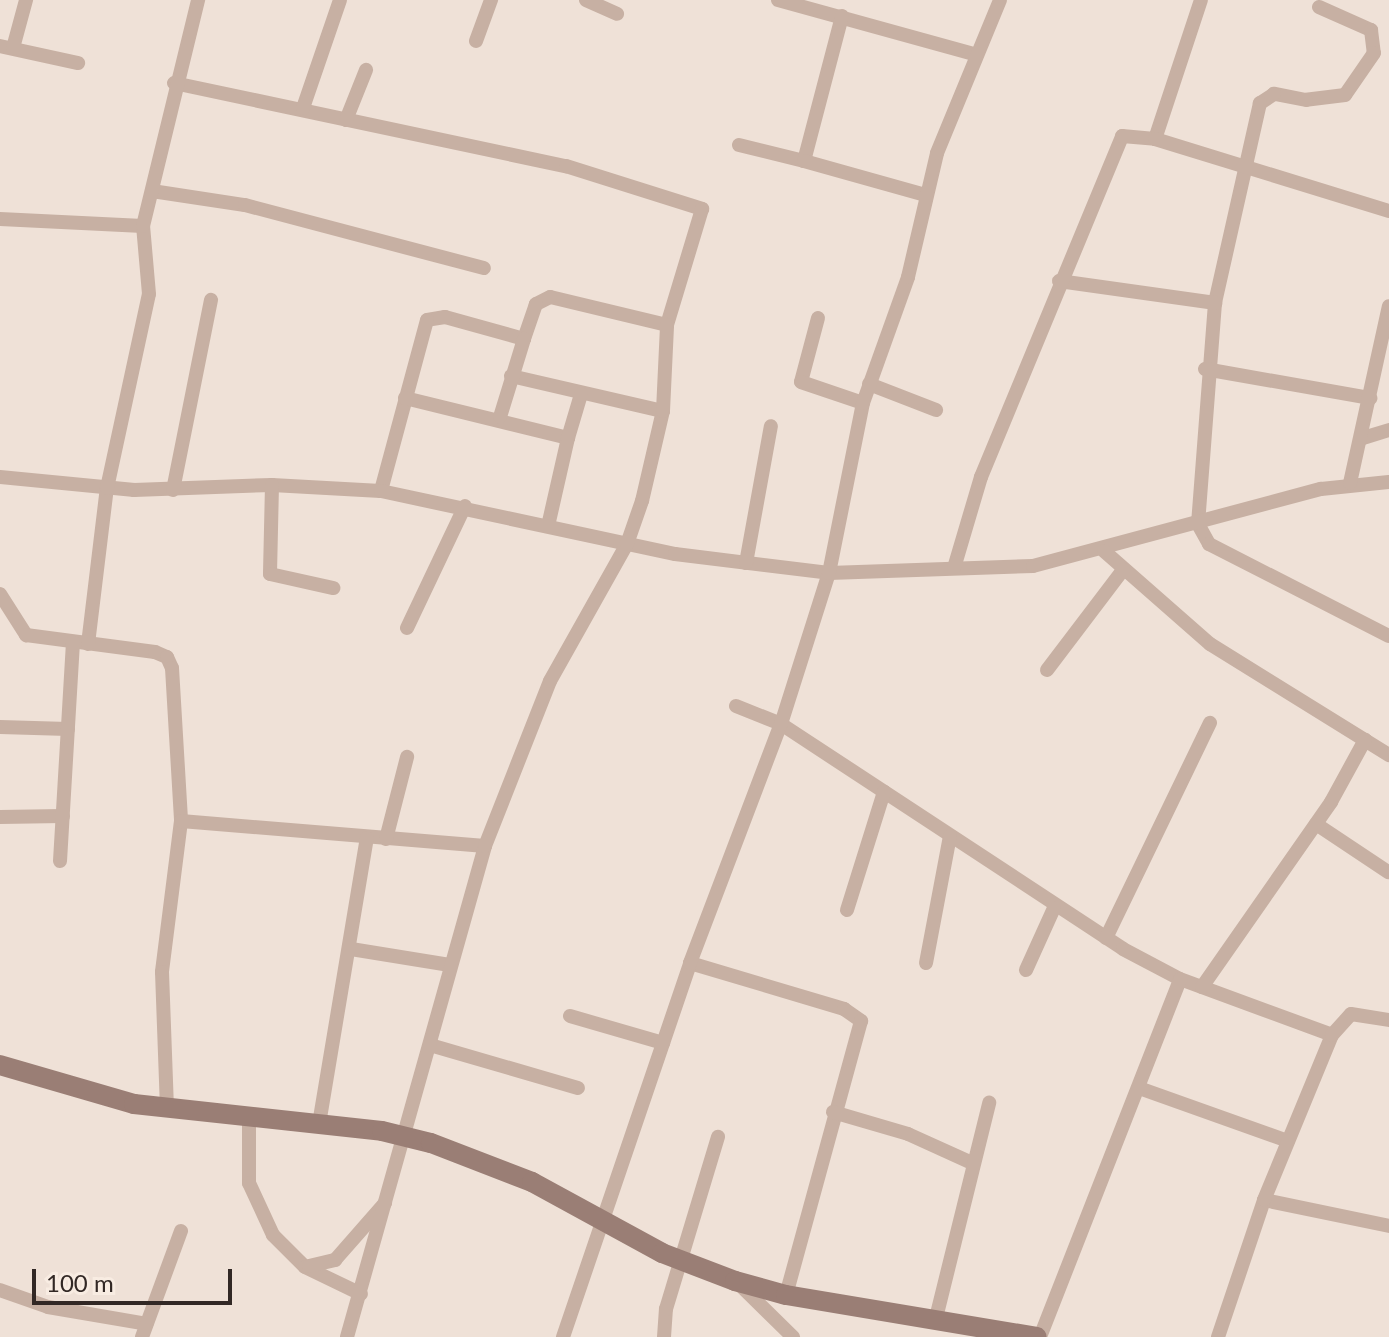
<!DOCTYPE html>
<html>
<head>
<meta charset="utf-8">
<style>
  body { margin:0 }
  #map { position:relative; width:1389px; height:1337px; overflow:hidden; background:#efe1d7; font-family:Lato,sans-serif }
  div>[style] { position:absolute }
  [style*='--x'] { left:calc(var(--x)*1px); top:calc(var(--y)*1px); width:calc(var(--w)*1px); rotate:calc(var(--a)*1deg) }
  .minor>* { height:14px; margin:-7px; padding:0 7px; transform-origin:7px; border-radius:7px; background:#c7b0a3 }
  .secondary>* { height:20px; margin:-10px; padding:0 10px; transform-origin:10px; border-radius:10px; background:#9a7e75 }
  span { translate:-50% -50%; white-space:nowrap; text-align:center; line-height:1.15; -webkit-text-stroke:8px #f8ece2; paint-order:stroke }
  .scale { position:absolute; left:32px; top:1269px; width:200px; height:36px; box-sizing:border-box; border:4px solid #322825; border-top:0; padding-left:10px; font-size:24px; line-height:28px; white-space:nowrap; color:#322825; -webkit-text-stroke:6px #f8ece2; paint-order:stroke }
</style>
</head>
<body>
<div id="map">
  <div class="minor">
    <i style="--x:586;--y:0;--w:34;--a:24"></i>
    <i style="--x:778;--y:0;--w:203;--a:15.4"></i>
    <i style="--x:1319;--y:7;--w:57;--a:23.9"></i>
    <i style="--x:1371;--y:30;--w:23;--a:83"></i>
    <i style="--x:1374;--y:53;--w:51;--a:124.6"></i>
    <i style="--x:1345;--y:95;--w:39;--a:173"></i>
    <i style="--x:1306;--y:100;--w:33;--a:-169"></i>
    <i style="--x:1274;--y:94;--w:17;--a:147"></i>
    <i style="--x:1260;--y:103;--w:205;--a:102.7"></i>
    <i style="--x:1215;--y:303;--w:222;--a:94.4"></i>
    <i style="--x:1198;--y:524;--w:23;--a:61"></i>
    <i style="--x:1209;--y:544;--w:202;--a:27.1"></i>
    <i style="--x:476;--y:41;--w:44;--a:-69.9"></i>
    <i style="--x:0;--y:46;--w:80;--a:12.3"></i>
    <i style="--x:13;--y:48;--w:50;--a:-74.8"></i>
    <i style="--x:174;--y:83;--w:401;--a:12"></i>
    <i style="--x:566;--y:166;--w:143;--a:17.5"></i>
    <i style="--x:702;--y:209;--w:121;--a:106.8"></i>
    <i style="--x:667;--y:325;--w:120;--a:-166.5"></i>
    <i style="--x:550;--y:297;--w:16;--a:153"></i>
    <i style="--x:536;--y:304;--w:37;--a:109"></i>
    <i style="--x:524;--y:339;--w:82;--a:-164.4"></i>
    <i style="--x:445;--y:317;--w:18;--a:171"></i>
    <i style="--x:427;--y:320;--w:177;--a:105.1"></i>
    <i style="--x:303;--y:108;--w:114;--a:-71.1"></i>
    <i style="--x:346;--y:120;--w:54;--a:-68.2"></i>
    <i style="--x:1155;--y:139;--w:146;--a:-71.7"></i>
    <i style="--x:739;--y:145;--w:67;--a:13.8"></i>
    <i style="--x:804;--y:161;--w:150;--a:-75.3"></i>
    <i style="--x:804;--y:161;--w:127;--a:15.6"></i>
    <i style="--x:152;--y:191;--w:94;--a:8.6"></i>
    <i style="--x:245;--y:205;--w:247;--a:14.8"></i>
    <i style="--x:0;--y:219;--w:143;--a:2.8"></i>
    <i style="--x:1059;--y:281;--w:158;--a:8"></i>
    <i style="--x:818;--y:318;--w:66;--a:104.9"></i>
    <i style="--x:801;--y:382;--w:65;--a:18.7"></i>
    <i style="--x:1205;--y:369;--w:168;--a:10"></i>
    <i style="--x:511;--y:376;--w:156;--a:13"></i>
    <i style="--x:869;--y:384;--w:72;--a:21.2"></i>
    <i style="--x:405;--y:398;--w:168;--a:13.8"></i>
    <i style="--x:568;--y:438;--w:90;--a:102.8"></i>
    <i style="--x:500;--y:417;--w:82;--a:-72.9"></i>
    <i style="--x:568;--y:438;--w:46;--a:-73.5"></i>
    <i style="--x:1363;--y:438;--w:27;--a:-17"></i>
    <i style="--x:0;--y:477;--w:135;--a:5.5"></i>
    <i style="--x:134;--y:490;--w:138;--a:-2.1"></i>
    <i style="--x:272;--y:485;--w:109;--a:3.2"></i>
    <i style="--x:381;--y:491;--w:301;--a:12.1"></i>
    <i style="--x:675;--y:554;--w:155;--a:7"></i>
    <i style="--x:829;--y:573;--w:204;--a:-2"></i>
    <i style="--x:1033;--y:566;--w:298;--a:-15"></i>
    <i style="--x:1321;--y:489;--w:68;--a:-5.9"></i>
    <i style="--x:1350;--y:483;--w:181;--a:-77.6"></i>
    <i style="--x:272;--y:485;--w:89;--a:91.3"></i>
    <i style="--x:270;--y:574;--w:65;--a:12.5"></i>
    <i style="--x:173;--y:490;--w:194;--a:-78.7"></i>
    <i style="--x:1104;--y:551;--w:141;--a:41.3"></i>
    <i style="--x:1210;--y:644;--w:211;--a:31.8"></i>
    <i style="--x:746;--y:563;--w:139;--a:-79.7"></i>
    <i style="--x:954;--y:568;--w:95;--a:-73.5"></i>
    <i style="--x:981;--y:477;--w:369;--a:-67.5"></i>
    <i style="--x:1122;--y:136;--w:33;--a:5"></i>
    <i style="--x:1155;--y:139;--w:245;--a:17.1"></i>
    <i style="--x:0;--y:594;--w:49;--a:57.6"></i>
    <i style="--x:26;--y:635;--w:130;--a:7.5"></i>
    <i style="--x:155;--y:652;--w:13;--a:23"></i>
    <i style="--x:167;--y:657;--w:12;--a:66"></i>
    <i style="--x:172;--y:668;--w:153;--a:86.6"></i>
    <i style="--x:181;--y:821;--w:152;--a:97.2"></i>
    <i style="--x:162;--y:972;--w:138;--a:87.9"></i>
    <i style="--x:407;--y:628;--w:135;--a:-64.6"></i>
    <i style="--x:88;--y:644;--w:157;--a:-83.1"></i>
    <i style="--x:107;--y:488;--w:198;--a:-77.8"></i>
    <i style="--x:149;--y:294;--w:68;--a:-95"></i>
    <i style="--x:143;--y:226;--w:233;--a:-76.3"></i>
    <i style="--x:1047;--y:670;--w:126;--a:-52.8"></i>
    <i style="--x:736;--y:706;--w:48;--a:21.8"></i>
    <i style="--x:781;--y:724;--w:409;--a:33.3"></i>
    <i style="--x:1123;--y:949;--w:64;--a:27.8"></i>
    <i style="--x:1180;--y:979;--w:162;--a:20.2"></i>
    <i style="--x:0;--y:727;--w:68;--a:1.7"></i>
    <i style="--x:0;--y:817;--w:63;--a:-0.9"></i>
    <i style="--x:181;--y:821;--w:305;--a:4.7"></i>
    <i style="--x:1316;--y:824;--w:87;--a:33.7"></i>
    <i style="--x:386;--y:839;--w:85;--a:-75.6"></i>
    <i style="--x:60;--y:861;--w:219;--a:-86.6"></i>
    <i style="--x:847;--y:910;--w:124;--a:-72.6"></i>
    <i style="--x:1106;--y:938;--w:239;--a:-64.2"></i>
    <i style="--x:351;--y:949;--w:100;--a:9.2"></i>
    <i style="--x:690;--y:963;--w:161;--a:16.6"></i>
    <i style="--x:844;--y:1009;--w:21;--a:35"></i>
    <i style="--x:861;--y:1021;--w:284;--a:105.3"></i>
    <i style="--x:926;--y:963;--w:129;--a:-79.3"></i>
    <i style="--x:1026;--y:970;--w:68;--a:-65.7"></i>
    <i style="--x:1202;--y:987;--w:226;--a:-55.1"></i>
    <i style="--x:1331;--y:802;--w:71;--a:-61.3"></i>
    <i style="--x:570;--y:1016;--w:97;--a:16.2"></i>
    <i style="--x:430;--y:1045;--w:154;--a:16.2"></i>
    <i style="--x:1139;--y:1088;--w:158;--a:19.6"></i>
    <i style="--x:833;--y:1112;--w:78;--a:16.3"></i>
    <i style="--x:908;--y:1134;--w:70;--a:24.4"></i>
    <i style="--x:249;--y:1118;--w:65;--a:90"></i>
    <i style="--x:249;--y:1183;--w:57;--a:65.2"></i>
    <i style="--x:273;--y:1235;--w:45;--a:45"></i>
    <i style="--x:305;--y:1267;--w:62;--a:25.7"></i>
    <i style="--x:319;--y:1124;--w:290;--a:-80.5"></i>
    <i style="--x:1264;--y:1200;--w:128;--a:11.7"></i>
    <i style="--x:309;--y:1266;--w:27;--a:-13"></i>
    <i style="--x:335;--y:1260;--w:76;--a:-48.7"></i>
    <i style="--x:739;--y:1284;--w:76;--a:44.5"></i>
    <i style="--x:0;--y:1290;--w:51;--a:19.5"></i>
    <i style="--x:48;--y:1307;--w:100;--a:9.7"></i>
    <i style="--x:935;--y:1322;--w:226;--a:-76.1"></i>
    <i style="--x:142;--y:1337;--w:113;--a:-69.8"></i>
    <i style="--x:347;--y:1337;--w:510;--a:-74.3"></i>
    <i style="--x:485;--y:846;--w:177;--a:-68.5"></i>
    <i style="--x:550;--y:681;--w:157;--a:-60.7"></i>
    <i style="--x:627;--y:544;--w:46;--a:-70.8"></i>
    <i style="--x:642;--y:501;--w:92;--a:-76.9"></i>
    <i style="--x:663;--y:411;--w:86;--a:-87.3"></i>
    <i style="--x:563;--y:1337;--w:395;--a:-71.2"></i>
    <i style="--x:690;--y:963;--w:256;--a:-69.2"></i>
    <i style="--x:781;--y:724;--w:158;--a:-72.4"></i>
    <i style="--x:829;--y:573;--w:173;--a:-78.7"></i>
    <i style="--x:863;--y:403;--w:134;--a:-70.3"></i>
    <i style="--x:908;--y:277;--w:127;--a:-76.8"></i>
    <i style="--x:937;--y:153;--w:165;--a:-67.6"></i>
    <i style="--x:664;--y:1337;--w:28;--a:-86"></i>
    <i style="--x:666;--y:1309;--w:180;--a:-73.2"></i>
    <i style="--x:1040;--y:1337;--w:384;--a:-68.6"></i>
    <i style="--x:1218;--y:1337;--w:145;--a:-71.4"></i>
    <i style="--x:1264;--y:1200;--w:178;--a:-67.6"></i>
    <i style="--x:1332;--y:1035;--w:28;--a:-48"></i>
    <i style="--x:1351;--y:1014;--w:38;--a:9"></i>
  </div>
  <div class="secondary">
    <i style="--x:0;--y:1065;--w:140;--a:16.2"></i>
    <i style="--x:134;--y:1104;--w:249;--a:6.2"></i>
    <i style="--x:382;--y:1131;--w:50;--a:13.8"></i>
    <i style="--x:431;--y:1143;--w:108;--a:21.1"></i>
    <i style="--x:532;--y:1182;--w:148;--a:28.6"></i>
    <i style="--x:662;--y:1253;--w:78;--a:21"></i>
    <i style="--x:735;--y:1281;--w:53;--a:15.4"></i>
    <i style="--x:786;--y:1295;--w:254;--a:9.5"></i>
  </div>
  <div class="scale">100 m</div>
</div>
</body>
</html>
